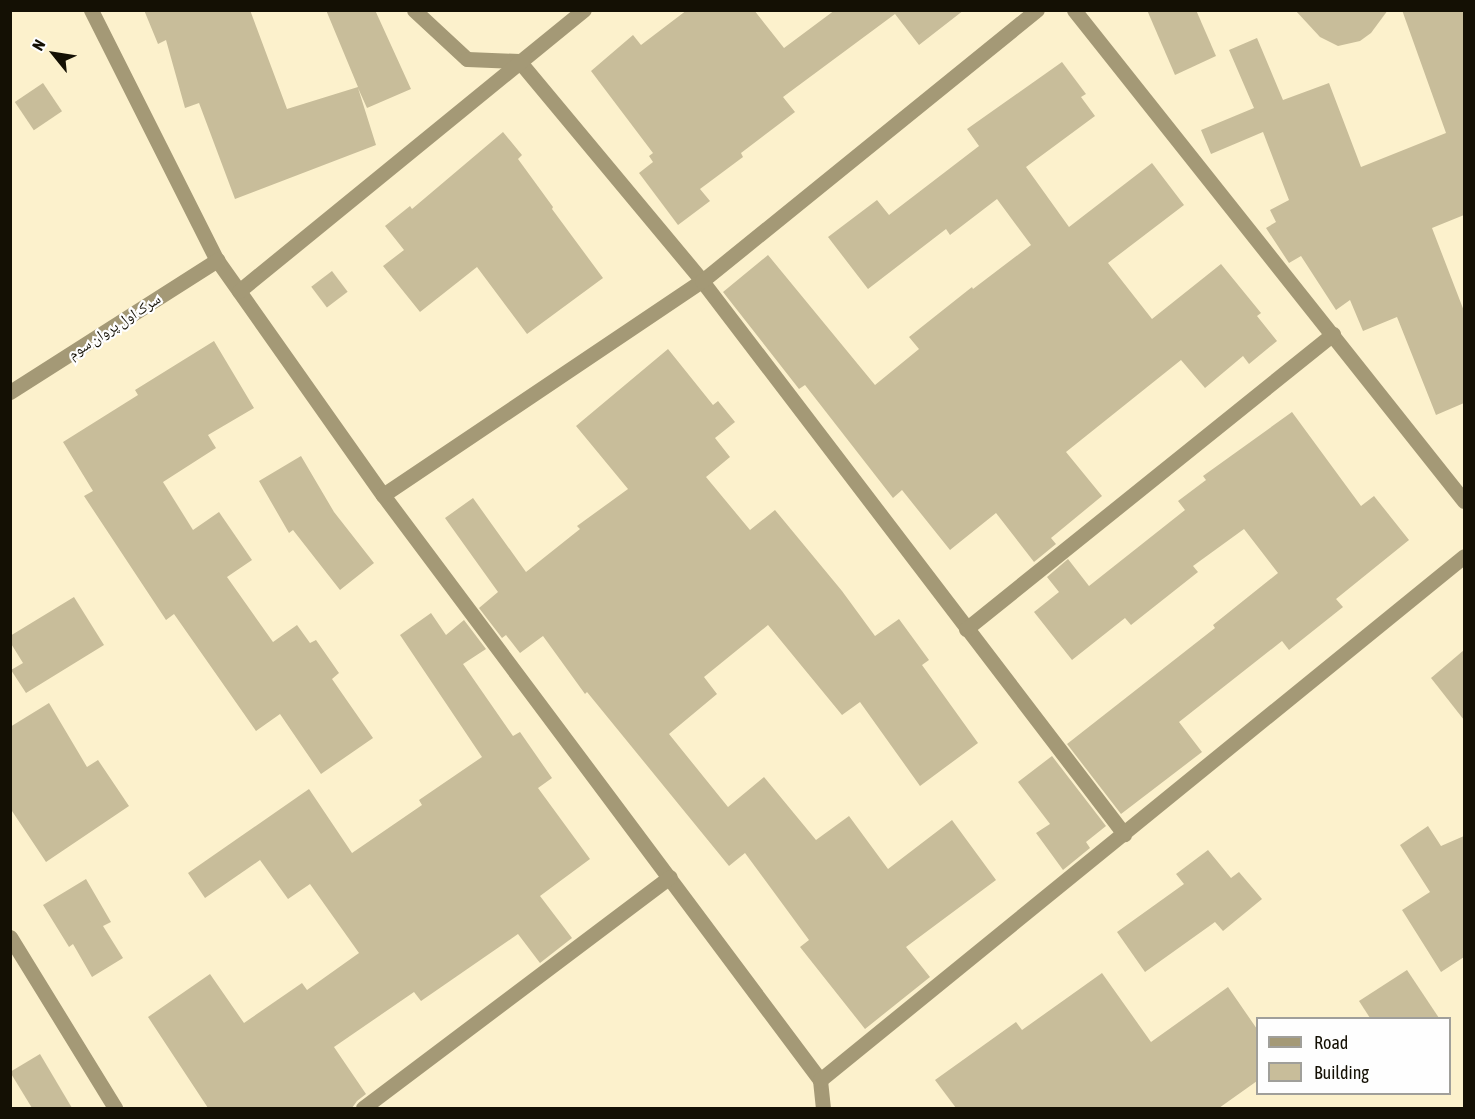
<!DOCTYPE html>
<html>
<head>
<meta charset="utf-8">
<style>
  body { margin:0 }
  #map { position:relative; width:1475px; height:1119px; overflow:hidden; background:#fcf1cc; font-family:"Asap Condensed","Noto Naskh Arabic",sans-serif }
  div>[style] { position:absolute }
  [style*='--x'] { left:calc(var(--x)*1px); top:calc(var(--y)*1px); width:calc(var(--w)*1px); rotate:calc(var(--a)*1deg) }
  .building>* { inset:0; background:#c8bd9a; transform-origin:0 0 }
  .minor>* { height:15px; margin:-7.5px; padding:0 7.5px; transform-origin:7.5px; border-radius:7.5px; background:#a49976 }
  span { translate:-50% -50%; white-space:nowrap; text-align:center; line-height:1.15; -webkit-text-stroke:4.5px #fefefe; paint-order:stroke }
  .street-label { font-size:15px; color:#141004 }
  .frame { position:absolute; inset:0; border:12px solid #141004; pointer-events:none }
  .legend { position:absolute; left:1256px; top:1017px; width:195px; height:78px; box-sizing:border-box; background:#fefefe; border:2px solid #a09f9a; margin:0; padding:8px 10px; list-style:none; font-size:18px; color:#141004 }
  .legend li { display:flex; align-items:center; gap:12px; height:30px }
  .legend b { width:30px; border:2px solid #a09f9a }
  .north { position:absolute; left:24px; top:24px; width:60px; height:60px; -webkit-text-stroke:4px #fefefe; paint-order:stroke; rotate:300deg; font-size:16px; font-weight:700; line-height:24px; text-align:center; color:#141004 }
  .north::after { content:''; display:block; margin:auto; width:21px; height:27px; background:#141004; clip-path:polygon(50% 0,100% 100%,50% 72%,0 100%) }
</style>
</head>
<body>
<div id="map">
  <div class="building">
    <i style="clip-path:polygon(144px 10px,250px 10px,287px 109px,358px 87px,326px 10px,375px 10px,411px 89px,367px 108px,358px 88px,376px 145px,235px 199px,199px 103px,185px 108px,166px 40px,158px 44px)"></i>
    <i style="clip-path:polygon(687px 10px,754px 10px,784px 48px,835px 10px,964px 10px,919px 45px,895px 14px,783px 97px,795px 112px,741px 153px,743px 157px,700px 189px,710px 201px,678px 225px,639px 173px,653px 162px,649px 156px,653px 153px,591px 71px,633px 35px,641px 45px)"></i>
    <i style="clip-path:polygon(1147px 10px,1196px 10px,1216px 56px,1175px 75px)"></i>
    <i style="clip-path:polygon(1295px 10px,1388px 10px,1371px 33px,1360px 41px,1338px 46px,1320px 37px)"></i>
    <i style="clip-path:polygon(1402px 10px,1464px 10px,1464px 215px,1432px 228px,1464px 311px,1464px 403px,1436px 415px,1397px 317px,1363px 331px,1350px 300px,1336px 310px,1301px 256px,1289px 263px,1266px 228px,1276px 222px,1270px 210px,1289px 200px,1263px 132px,1211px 154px,1201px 130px,1254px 108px,1229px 50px,1257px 38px,1283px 100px,1329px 83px,1361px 167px,1446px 133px)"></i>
    <i style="clip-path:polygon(1062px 62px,1086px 94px,1081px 97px,1095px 116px,1026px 167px,1069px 227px,1152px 163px,1184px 205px,1108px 263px,1152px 319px,1221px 264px,1261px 313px,1257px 316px,1277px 341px,1249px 364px,1243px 356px,1205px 388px,1181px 360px,1066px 452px,1102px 496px,1051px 538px,1056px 544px,1034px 562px,996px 513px,950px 550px,902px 490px,893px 498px,805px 385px,799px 389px,723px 292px,768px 255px,875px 385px,919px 349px,909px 337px,972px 287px,973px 289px,1031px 245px,997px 199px,950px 235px,946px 229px,868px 289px,828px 237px,877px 200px,889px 215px,979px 146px,967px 129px)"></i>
    <i style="left:43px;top:83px;width:34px;height:34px;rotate:56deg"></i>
    <i style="clip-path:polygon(503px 132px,522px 155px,518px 159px,553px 207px,552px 209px,603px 278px,527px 334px,477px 267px,420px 312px,383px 266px,404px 250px,385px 226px,410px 206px,412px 209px)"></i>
    <i style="left:332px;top:271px;width:26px;height:26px;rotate:53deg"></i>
    <i style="clip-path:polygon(214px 341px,254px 408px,208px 435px,216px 448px,163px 482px,193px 530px,219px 512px,252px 560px,227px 577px,273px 642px,297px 625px,310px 643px,316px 640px,339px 673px,332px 679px,373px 738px,321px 774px,280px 714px,256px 731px,174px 614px,166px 620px,84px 496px,93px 491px,63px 442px,138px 395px,135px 390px)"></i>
    <i style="clip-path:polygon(668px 349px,713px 405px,718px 401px,735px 422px,715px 438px,730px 457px,706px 477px,750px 530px,775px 510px,842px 591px,875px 636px,899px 619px,929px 660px,922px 665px,978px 743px,920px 786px,860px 702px,842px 715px,768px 625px,704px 677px,717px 694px,669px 734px,728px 807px,764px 777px,816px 840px,849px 816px,888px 869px,952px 820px,996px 880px,906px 947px,930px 977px,865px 1029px,800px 947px,809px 940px,745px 853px,729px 866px,587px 692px,585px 694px,543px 636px,520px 653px,506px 635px,502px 638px,479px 608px,498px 592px,445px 518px,473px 498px,526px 572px,580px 529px,577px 526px,628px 489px,576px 426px)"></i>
    <i style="clip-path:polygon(1292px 412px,1361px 506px,1374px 496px,1409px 540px,1336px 599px,1343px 607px,1289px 650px,1282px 641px,1179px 722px,1202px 752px,1121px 814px,1067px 744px,1215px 628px,1213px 625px,1278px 573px,1244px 529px,1193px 566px,1198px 572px,1131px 625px,1125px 618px,1072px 660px,1034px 612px,1059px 592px,1047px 577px,1068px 559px,1089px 586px,1185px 510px,1178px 501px,1206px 480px,1203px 476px)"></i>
    <i style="clip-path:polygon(301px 456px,334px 512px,374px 563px,340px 590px,293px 530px,289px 533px,259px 481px)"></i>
    <i style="clip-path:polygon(74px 597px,104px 645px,26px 693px,11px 670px,23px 663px,10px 642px,10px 636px)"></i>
    <i style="clip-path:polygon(431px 613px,446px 635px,464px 620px,486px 649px,463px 664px,513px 736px,520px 732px,552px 778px,538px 788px,590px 859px,540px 896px,572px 938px,540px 963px,518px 934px,421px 1001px,414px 992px,334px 1047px,366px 1094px,357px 1101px,352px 1108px,208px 1108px,148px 1017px,210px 974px,244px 1023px,302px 983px,307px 990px,359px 953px,310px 884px,288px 899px,260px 860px,205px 898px,188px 873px,309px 789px,352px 853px,422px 805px,419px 800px,482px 757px,400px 635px)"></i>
    <i style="clip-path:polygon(1464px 650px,1464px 720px,1431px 678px)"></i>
    <i style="clip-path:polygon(49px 703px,87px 767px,98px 760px,129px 806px,46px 862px,10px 808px,10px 727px)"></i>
    <i style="clip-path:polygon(1052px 756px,1106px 826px,1086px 842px,1090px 848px,1063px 870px,1036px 833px,1050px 824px,1018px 782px)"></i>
    <i style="clip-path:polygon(1428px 826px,1441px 846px,1464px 836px,1464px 957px,1441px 972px,1402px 910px,1430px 892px,1400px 845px)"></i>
    <i style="clip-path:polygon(1208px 850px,1231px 878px,1239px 872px,1262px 899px,1223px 931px,1215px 922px,1145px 972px,1117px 932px,1184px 884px,1176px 874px)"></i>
    <i style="clip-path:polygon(86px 879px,111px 922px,103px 926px,123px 958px,92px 977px,73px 944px,69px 947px,43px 905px)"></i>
    <i style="clip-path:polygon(1407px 970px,1439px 1018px,1370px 1018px,1359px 1001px)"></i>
    <i style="clip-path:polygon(1102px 973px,1151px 1042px,1228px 987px,1257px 1029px,1257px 1081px,1219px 1108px,956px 1108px,935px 1080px,1016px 1022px,1022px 1030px)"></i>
    <i style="clip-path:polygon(40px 1054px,72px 1108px,32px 1108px,10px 1072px)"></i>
  </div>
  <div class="minor">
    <i style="--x:91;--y:10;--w:280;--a:63.3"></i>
    <i style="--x:217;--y:260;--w:288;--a:54.8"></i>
    <i style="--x:383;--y:495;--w:730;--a:53.24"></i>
    <i style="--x:820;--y:1080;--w:28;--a:84"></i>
    <i style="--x:414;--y:10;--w:72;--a:42.8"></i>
    <i style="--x:467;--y:59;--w:52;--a:2.2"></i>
    <i style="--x:519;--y:61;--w:286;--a:50.2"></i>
    <i style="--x:702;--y:281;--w:696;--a:52.65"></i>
    <i style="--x:1074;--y:10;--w:627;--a:51.54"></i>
    <i style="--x:239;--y:291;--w:445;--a:-39.2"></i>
    <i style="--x:10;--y:392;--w:246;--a:-32.5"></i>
    <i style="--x:383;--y:495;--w:384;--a:-33.9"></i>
    <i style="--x:702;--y:281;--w:431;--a:-39"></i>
    <i style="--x:966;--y:629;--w:471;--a:-38.8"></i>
    <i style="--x:10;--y:937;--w:201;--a:58.4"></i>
    <i style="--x:820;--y:1080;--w:830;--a:-39.13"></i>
    <i style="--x:363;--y:1108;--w:384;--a:-37"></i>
  </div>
  <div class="street-label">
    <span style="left:114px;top:326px;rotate:-33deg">سرک اول پروان سوم</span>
  </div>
  <div class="frame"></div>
  <ul class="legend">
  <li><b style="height:8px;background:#a49976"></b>Road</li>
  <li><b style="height:16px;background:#c8bd9a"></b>Building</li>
  </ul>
  <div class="north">N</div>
</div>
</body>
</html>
